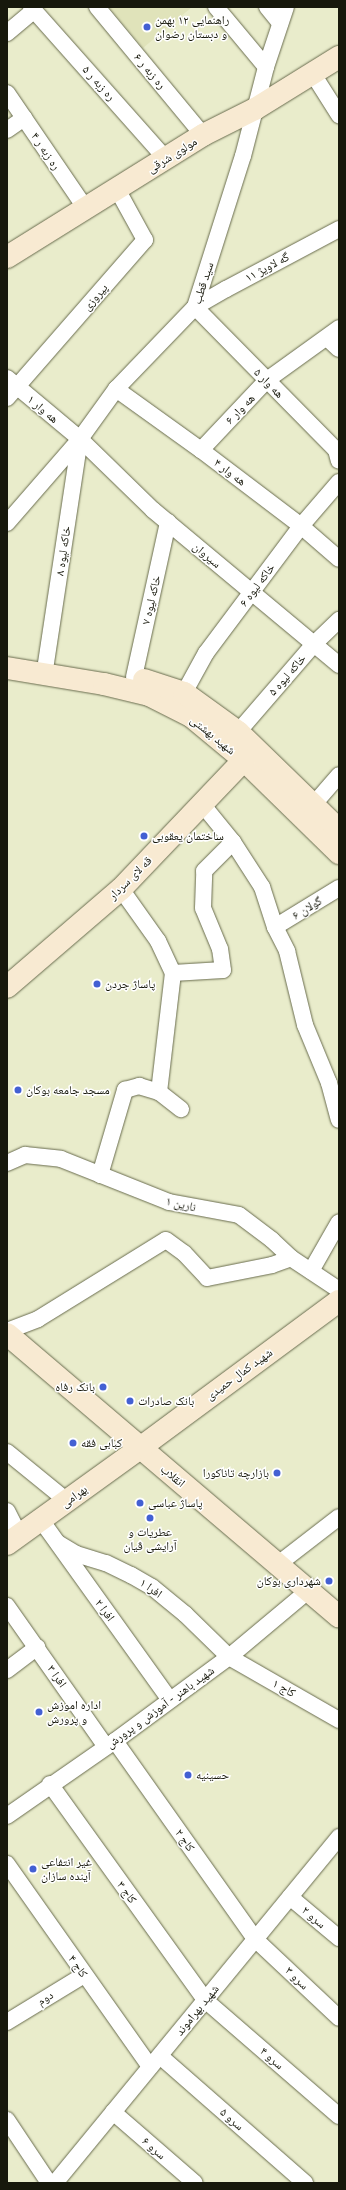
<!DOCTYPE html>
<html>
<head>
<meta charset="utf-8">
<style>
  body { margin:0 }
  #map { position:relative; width:346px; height:2190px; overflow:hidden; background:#e9eccb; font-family:"Noto Sans","Noto Naskh Arabic",sans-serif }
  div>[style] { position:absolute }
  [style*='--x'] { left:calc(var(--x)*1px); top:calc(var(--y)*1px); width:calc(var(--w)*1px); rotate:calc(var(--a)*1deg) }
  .built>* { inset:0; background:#e0e3ba }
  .roads { filter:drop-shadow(0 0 1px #696c4e) drop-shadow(0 0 1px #696c4e) }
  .street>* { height:16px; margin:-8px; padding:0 8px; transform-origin:8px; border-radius:8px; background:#fff }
  .secondary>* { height:22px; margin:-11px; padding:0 11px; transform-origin:11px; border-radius:11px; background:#f8ead2 }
  .dots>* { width:11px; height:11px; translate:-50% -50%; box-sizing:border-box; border:2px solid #fff; border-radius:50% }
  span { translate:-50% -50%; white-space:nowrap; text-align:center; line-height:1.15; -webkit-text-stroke:3px #fff; paint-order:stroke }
  .poi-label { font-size:12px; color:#17180c }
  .left { translate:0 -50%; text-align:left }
  .right { translate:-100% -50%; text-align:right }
  .street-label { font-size:12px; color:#17180c }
  .frame { position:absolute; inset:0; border:8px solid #17180c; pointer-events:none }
</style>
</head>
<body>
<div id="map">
  <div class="built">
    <i style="clip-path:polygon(109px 7px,192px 7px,143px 48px)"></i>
  </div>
  <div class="roads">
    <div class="street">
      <i style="--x:31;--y:7;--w:203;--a:48.4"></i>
      <i style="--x:97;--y:7;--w:166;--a:50.4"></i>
      <i style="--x:216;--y:7;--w:78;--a:50.2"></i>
      <i style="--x:267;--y:7;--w:21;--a:51"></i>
      <i style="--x:7;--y:33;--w:35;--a:-40"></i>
      <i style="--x:313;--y:74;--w:49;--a:57.6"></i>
      <i style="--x:7;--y:93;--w:140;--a:55.7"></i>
      <i style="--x:7;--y:130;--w:21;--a:-35"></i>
      <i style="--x:339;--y:229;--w:128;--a:152"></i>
      <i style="--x:226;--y:289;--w:36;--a:150"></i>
      <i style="--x:195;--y:307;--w:201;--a:45.4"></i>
      <i style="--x:336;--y:450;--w:11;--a:75"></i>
      <i style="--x:327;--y:338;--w:16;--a:43"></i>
      <i style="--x:7;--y:378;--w:95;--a:39.9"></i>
      <i style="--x:80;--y:439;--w:102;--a:44.2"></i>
      <i style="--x:153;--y:510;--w:242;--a:39.8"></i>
      <i style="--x:116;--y:389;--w:105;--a:35.7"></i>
      <i style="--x:201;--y:450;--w:126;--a:37.2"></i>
      <i style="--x:301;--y:526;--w:50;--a:41"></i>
      <i style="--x:7;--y:398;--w:210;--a:-48.9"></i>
      <i style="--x:145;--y:240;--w:58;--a:-118.8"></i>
      <i style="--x:201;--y:450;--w:96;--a:-46.7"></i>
      <i style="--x:267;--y:380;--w:89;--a:-35.8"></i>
      <i style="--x:7;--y:523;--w:111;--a:-49"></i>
      <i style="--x:80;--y:439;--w:62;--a:-54.2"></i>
      <i style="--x:116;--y:389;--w:114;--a:-46.1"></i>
      <i style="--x:195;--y:307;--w:158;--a:-72.4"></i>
      <i style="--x:243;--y:156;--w:92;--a:-75.5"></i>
      <i style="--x:266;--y:67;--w:63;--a:-71.6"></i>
      <i style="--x:46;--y:663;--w:227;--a:-81.4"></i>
      <i style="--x:134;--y:677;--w:159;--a:-77.6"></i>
      <i style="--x:184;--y:693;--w:46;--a:-61.2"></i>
      <i style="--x:206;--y:653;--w:159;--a:-53.2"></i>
      <i style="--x:301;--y:526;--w:58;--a:-49.2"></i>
      <i style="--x:238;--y:732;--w:116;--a:-49.2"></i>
      <i style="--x:314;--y:644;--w:35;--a:-44"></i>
      <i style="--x:202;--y:804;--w:49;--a:50.8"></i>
      <i style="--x:233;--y:842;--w:54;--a:57.2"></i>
      <i style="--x:262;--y:887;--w:42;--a:72"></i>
      <i style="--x:275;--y:927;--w:27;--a:63"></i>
      <i style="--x:287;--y:951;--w:76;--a:76.3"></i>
      <i style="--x:305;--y:1025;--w:63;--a:67.5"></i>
      <i style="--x:329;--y:1083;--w:38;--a:75"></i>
      <i style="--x:314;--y:804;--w:38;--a:-49"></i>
      <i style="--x:121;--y:889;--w:64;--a:54.6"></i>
      <i style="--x:158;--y:941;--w:35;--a:65"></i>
      <i style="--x:173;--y:973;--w:50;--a:-3.4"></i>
      <i style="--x:223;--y:970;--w:21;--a:-98"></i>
      <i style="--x:220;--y:949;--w:44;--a:-112.5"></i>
      <i style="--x:203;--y:908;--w:37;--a:-88"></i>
      <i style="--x:204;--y:871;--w:41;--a:-45"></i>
      <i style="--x:275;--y:927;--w:75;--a:-31.4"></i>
      <i style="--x:159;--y:1092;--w:120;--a:-83.3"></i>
      <i style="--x:7;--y:1163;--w:20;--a:-24"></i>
      <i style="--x:25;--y:1155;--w:36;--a:6"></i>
      <i style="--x:61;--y:1159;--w:116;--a:21.7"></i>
      <i style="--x:169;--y:1202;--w:71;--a:10.5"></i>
      <i style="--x:239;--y:1215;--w:41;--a:37.1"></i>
      <i style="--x:272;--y:1240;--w:26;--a:43"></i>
      <i style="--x:291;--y:1258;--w:58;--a:33.7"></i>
      <i style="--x:100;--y:1175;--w:89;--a:-73.6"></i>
      <i style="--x:125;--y:1090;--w:15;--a:-16"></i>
      <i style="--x:139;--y:1086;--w:21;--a:17"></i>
      <i style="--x:159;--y:1092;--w:28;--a:38"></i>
      <i style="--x:311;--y:1271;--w:56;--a:-60.3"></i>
      <i style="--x:7;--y:1331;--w:33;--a:-21"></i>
      <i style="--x:38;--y:1319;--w:150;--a:-31.7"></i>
      <i style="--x:166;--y:1240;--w:22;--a:36"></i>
      <i style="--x:184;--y:1253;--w:34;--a:47"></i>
      <i style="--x:207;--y:1278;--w:66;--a:-11.3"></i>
      <i style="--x:272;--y:1265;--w:20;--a:-20"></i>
      <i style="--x:7;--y:1452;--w:77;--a:39.2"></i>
      <i style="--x:7;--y:1511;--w:27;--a:63"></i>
      <i style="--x:41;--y:1520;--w:221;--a:54.4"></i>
      <i style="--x:58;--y:1543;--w:21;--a:31"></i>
      <i style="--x:76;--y:1554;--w:31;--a:17"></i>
      <i style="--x:106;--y:1563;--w:28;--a:26"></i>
      <i style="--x:131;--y:1575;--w:24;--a:30"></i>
      <i style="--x:152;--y:1587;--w:43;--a:39.3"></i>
      <i style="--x:185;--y:1614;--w:62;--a:44.3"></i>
      <i style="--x:229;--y:1657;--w:127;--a:29.8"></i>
      <i style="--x:277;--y:1565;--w:78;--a:-37.7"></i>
      <i style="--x:7;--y:1606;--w:172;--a:54.9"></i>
      <i style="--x:7;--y:1670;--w:38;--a:-37"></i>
      <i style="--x:115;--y:1741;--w:242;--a:54.7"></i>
      <i style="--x:255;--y:1939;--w:115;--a:43.2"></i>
      <i style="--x:50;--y:1784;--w:266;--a:54.3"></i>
      <i style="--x:205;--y:2000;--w:177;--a:40.9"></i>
      <i style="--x:7;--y:1816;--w:131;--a:-34.8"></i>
      <i style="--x:115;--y:1741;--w:142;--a:-36.4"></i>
      <i style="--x:229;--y:1657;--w:103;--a:-39.9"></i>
      <i style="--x:7;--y:1864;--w:248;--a:54.8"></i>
      <i style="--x:290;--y:1897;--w:64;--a:39.9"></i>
      <i style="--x:7;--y:2022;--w:90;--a:-31.4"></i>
      <i style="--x:160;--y:2056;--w:193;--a:41.2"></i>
      <i style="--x:113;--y:2112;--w:108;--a:40.9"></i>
      <i style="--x:7;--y:2120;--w:76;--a:56.3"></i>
      <i style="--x:55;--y:2183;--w:448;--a:-50.6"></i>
    </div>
    <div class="secondary">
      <i style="--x:7;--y:257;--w:231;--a:-31.9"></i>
      <i style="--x:203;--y:135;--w:58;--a:-26.6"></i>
      <i style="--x:255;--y:109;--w:99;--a:-31.8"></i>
      <i style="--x:7;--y:668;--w:98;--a:9.4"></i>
      <i style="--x:104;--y:684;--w:46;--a:13.7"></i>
      <i style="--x:149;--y:695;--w:47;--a:26.6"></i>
      <i style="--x:191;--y:716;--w:69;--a:39.7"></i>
      <i style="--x:244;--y:760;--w:133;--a:44.4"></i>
      <i style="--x:144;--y:680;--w:42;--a:18"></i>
      <i style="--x:184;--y:693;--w:67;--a:35.8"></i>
      <i style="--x:238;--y:732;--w:141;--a:44.1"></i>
      <i style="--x:7;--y:987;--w:150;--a:-40.7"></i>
      <i style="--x:121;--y:889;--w:178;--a:-46.4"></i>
      <i style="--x:7;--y:1334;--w:436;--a:40.4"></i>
      <i style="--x:7;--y:1544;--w:164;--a:-35.8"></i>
      <i style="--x:140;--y:1448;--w:247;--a:-36.5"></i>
    </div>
  </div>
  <div class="dots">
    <i style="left:147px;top:27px;background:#4360d3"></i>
    <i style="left:144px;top:836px;background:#4360d3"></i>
    <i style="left:97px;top:984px;background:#4360d3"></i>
    <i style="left:18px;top:1090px;background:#4360d3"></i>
    <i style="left:103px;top:1387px;background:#4360d3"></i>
    <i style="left:130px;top:1401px;background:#4360d3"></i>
    <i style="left:73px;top:1443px;background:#4360d3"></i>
    <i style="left:277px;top:1473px;background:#4360d3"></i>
    <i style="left:140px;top:1503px;background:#4360d3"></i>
    <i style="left:150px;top:1518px;background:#4360d3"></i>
    <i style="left:329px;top:1581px;background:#4360d3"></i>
    <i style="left:39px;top:1712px;background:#4360d3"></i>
    <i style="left:188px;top:1775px;background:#4360d3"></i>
    <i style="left:33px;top:1869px;background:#4360d3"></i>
  </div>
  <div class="poi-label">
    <span class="left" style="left:155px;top:27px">راهنمایی ۱۲ بهمن<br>و دبستان رضوان</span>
    <span class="left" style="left:152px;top:836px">ساختمان یعقوبی</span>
    <span class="left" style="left:105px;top:984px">پاساژ جردن</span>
    <span class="left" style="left:26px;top:1090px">مسجد جامعه بوکان</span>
    <span class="right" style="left:95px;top:1387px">بانک رفاه</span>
    <span class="left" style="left:138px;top:1401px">بانک صادرات</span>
    <span class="left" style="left:81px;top:1443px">کبابی فقه</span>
    <span class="right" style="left:269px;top:1473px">بازارچه تاناکورا</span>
    <span class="left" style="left:148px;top:1503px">پاساژ عباسی</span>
    <span style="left:150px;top:1539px">عطریات و<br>آرایشی ڤیان</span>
    <span class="right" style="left:321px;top:1581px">شهرداری بوکان</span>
    <span class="left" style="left:47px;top:1712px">اداره اموزش<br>و پرورش</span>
    <span class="left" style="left:196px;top:1775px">حسینیه</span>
    <span class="left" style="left:41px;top:1869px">غیر انتفاعی<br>آینده سازان</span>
  </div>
  <div class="street-label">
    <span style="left:150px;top:71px;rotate:50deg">ره زبه ر ۶</span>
    <span style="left:99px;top:83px;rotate:48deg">ره زبه ر ۵</span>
    <span style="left:46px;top:151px;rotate:56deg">ره زبه ر ۴</span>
    <span style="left:172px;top:155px;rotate:-32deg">مولوی شرقی</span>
    <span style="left:267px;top:267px;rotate:-28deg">گه لاویژ ۱۱</span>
    <span style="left:203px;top:283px;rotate:-72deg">سید قطب</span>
    <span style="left:95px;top:297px;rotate:-49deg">پیروزی</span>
    <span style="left:269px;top:383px;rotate:45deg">هه وار ۵</span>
    <span style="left:43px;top:409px;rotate:40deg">هه وار ۱</span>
    <span style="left:240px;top:409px;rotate:-46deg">هه وار ۶</span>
    <span style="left:230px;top:472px;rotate:37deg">هه وار ۴</span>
    <span style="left:63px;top:551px;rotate:-82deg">خاکه لیوه ۸</span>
    <span style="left:207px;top:555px;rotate:40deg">سیروان</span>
    <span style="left:257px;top:585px;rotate:-53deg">خاکه لیوه ۶</span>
    <span style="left:151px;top:600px;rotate:-77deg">خاکه لیوه ۷</span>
    <span style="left:287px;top:675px;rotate:-49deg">خاکه لیوه ۵</span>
    <span style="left:213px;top:735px;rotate:39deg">شهید بهشتی</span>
    <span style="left:130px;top:878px;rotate:-45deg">قه لای سردار</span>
    <span style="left:307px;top:908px;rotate:-32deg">گولان ۶</span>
    <span style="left:181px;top:1204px;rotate:13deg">نارین ۱</span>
    <span style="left:239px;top:1374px;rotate:-36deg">شهید کمال حمیدی</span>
    <span style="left:173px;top:1476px;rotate:40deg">انقلاب</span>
    <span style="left:74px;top:1496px;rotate:-36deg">بهرامی</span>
    <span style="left:151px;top:1588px;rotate:35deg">افرا ۱</span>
    <span style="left:105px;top:1610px;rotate:54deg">افرا ۲</span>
    <span style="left:57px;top:1676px;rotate:55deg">افرا ۳</span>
    <span style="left:284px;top:1688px;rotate:29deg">کاج ۱</span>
    <span style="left:160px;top:1707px;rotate:-36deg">شهید باهنر - آموزش و پرورش</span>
    <span style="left:185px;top:1840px;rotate:55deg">کاج ۲</span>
    <span style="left:127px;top:1892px;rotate:54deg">کاج ۳</span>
    <span style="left:314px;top:1917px;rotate:40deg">سرو ۲</span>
    <span style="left:78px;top:1966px;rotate:55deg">کاج ۴</span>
    <span style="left:297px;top:1978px;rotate:44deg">سرو ۳</span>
    <span style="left:45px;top:1998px;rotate:-32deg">دوم</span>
    <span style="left:197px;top:2010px;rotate:-51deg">شهید بهراموند</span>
    <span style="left:272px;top:2058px;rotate:41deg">سرو ۴</span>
    <span style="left:232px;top:2119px;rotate:41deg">سرو ۵</span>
    <span style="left:154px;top:2148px;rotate:41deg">سرو ۶</span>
  </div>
  <div class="frame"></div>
</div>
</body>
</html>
